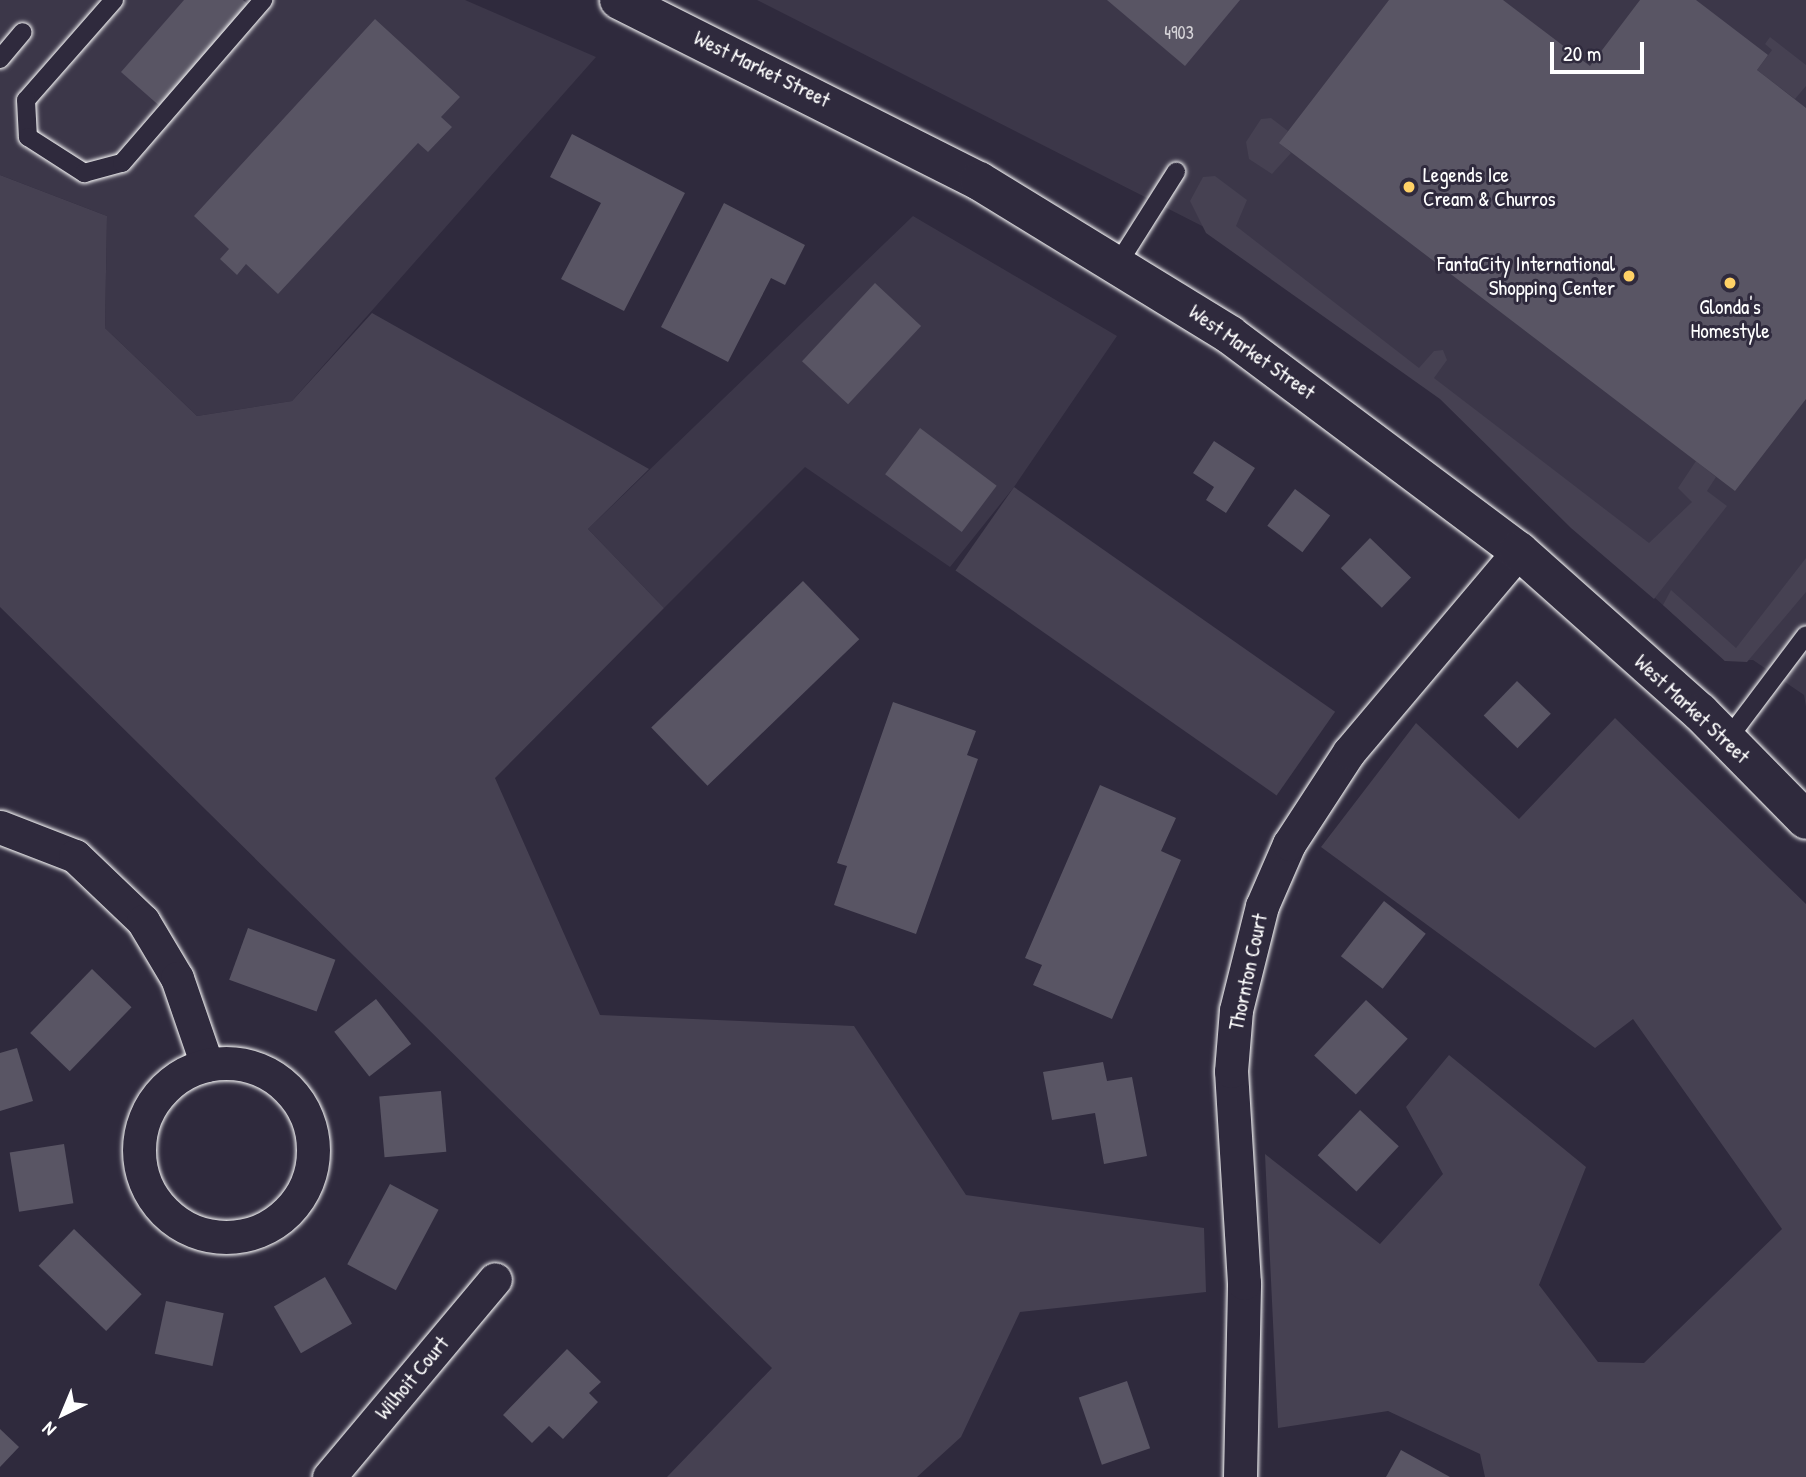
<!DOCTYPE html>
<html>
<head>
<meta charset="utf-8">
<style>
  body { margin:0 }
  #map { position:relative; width:1806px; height:1477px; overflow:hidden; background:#2f2a3d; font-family:"Patrick Hand",sans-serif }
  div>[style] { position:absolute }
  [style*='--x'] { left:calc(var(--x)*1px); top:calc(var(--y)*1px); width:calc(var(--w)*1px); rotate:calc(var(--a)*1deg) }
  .built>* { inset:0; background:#3c3749 }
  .green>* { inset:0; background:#464152; transform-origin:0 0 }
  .building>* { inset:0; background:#595564; transform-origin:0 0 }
  .roads { filter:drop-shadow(0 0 2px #fff) drop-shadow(0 0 2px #fff) }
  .lane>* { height:18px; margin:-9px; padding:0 9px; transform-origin:9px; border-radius:9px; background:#2f2a3d }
  .street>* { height:33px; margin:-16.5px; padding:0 16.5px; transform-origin:16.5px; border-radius:16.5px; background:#2f2a3d }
  .street>.ring { margin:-16.5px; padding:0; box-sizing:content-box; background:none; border:33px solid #2f2a3d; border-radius:50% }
  .primary>* { height:38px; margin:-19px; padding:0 19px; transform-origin:19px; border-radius:19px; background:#2f2a3d }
  .dots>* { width:19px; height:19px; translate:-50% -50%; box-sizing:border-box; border:4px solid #2f2a3d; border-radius:50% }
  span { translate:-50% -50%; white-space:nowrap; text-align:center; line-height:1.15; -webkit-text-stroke:6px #2f2a3d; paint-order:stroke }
  .number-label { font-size:18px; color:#d6d4d8 }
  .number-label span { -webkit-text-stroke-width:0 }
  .street-label { font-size:21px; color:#fff }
  .poi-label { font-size:21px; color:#fff }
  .left { translate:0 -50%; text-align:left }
  .right { translate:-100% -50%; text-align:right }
  .north { position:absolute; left:28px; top:1379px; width:70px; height:70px; -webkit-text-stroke:5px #2f2a3d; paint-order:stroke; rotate:223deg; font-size:19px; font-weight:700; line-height:28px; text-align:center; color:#fff }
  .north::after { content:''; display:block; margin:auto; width:24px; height:32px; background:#fff; clip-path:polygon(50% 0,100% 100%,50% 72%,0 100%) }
  .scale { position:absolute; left:1550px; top:42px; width:94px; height:32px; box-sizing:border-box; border:4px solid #fff; border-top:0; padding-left:9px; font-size:21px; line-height:24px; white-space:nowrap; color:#fff; -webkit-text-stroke:5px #2f2a3d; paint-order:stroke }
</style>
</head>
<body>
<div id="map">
  <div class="built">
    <i style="clip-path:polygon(0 0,465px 0,596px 57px,292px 401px,197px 416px,105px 328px,107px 216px,0 175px)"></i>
    <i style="clip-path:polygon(757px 0,1806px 0,1806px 707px,1804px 695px,1753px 660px,1725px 661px,1573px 524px,1471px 419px,1208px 229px)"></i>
    <i style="clip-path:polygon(913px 216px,1117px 336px,1014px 487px,950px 567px,805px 467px,664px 608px,588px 529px)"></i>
  </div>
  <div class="green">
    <i style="clip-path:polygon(1770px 37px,1806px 65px,1806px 86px,1795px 99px,1757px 70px,1772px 50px,1765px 44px)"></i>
    <i style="clip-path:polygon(1271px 118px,1288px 131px,1280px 143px,1291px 153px,1272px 174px,1249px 159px,1246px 142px,1261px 119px)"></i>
    <i style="clip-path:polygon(0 175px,107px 216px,105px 328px,197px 416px,292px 401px,372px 313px,649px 469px,588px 529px,664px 608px,495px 778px,600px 1015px,854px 1026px,966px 1195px,1204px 1228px,1206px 1292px,1020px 1312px,961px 1437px,917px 1477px,667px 1477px,772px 1368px,0 607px)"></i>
    <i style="clip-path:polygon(1215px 176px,1247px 200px,1236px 226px,1419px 368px,1434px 351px,1443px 350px,1447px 360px,1434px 378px,1649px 543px,1692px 502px,1678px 488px,1696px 461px,1716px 477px,1707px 491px,1727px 506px,1654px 599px,1571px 528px,1440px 399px,1206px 233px,1190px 201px,1203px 177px)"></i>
    <i style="left:1014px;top:487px;width:392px;height:102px;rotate:35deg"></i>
    <i style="clip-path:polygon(1806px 558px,1806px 592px,1747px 662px,1725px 661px,1663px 605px,1671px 590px,1736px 648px)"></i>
    <i style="clip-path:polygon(1615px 718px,1806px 904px,1806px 1477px,1485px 1477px,1480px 1454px,1388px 1411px,1278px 1428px,1265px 1154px,1380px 1244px,1443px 1174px,1406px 1107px,1449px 1055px,1586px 1167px,1539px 1285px,1598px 1362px,1644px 1363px,1782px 1229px,1633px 1019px,1595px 1048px,1321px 847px,1416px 723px,1519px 819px)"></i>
  </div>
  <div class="building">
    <i style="clip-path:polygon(184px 0,243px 0,251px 7px,163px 109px,121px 72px)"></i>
    <i style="clip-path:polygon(1107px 0,1240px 0,1185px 66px)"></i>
    <i style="clip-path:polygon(1389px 0,1503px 0,1590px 66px,1640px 0,1696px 0,1768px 55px,1757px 70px,1806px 108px,1806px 399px,1735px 491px,1279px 143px)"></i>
    <i style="clip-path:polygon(375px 19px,460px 97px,441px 117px,452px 127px,428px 152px,418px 143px,278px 294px,246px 264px,237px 275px,220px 259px,229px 249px,194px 216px)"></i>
    <i style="clip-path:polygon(572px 134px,685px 193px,624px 311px,561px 279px,601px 203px,550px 177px)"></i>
    <i style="clip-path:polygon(724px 203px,805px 245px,785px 285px,771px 278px,728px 362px,661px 327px)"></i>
    <i style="left:875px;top:283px;width:63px;height:107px;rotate:43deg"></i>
    <i style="left:920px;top:428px;width:96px;height:58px;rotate:37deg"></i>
    <i style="clip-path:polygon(1214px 441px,1255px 468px,1226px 513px,1206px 500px,1214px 487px,1193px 473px)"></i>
    <i style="left:1295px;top:489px;width:44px;height:46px;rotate:37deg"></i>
    <i style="left:1370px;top:538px;width:57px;height:42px;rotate:44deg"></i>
    <i style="left:803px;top:581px;width:81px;height:211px;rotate:46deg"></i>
    <i style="left:1517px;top:681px;width:47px;height:48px;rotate:44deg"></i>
    <i style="clip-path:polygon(893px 702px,976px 731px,967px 755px,978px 759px,916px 934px,834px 905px,847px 866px,837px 863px)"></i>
    <i style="clip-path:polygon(1100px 785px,1176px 818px,1161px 851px,1181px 860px,1112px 1019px,1033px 985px,1042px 965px,1025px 958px)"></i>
    <i style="left:1384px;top:901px;width:53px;height:70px;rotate:38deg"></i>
    <i style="left:248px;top:928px;width:93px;height:55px;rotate:20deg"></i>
    <i style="left:92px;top:969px;width:55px;height:89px;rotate:44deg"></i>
    <i style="left:376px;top:999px;width:57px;height:53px;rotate:52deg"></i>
    <i style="left:1366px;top:1000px;width:57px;height:76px;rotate:43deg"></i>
    <i style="clip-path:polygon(17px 1048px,33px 1101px,0 1111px,0 1053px)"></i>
    <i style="clip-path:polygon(1103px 1062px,1107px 1081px,1132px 1077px,1147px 1156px,1104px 1164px,1095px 1113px,1052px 1120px,1043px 1072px)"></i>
    <i style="left:441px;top:1091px;width:61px;height:62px;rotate:85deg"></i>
    <i style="left:1360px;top:1110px;width:53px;height:62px;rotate:43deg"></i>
    <i style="left:64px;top:1144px;width:60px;height:55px;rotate:81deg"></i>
    <i style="left:390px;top:1184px;width:55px;height:91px;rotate:28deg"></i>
    <i style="left:74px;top:1229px;width:94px;height:51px;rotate:44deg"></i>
    <i style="left:325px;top:1277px;width:54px;height:59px;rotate:60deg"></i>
    <i style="left:166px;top:1301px;width:59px;height:54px;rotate:12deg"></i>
    <i style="clip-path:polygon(567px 1349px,601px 1382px,589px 1393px,598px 1402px,563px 1439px,549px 1426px,532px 1443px,503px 1415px)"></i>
    <i style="left:1127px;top:1381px;width:71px;height:51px;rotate:71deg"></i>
    <i style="clip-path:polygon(0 1429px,19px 1447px,0 1467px)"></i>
    <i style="clip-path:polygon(1401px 1450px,1450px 1477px,1386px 1477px)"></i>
  </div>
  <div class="roads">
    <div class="lane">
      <i style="--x:114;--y:0;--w:133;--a:131.3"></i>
      <i style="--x:26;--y:100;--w:37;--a:87"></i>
      <i style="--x:28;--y:137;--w:67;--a:32.7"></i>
      <i style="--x:84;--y:173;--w:39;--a:-15"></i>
      <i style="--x:122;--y:163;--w:216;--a:-49.1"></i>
      <i style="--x:0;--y:59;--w:35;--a:-50"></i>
      <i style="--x:1119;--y:262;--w:107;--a:-57.7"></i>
      <i style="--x:1727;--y:740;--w:131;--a:-53"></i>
    </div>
    <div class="street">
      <i style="--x:0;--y:827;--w:80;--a:21.1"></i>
      <i style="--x:75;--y:856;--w:94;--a:43.7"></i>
      <i style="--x:143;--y:921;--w:66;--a:59.2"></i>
      <i style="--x:177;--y:978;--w:92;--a:71"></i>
      <i class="ring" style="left:139px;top:1063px;width:141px;height:141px"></i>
      <i style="--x:329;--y:1477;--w:258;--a:-50"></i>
      <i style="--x:1240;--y:1477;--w:194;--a:-88.8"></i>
      <i style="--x:1244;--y:1283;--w:212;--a:-93.5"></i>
      <i style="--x:1231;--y:1071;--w:61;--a:-85.3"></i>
      <i style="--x:1236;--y:1010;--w:107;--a:-76"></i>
      <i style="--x:1262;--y:906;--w:68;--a:-66.5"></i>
      <i style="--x:1289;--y:844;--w:110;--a:-56.9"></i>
      <i style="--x:1349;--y:752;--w:263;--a:-49.8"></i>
    </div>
    <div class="primary">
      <i style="--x:619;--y:0;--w:403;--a:26.7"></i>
      <i style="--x:979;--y:181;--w:294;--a:31.5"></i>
      <i style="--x:1230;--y:335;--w:361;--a:36.8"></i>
      <i style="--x:1519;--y:551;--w:242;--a:41.7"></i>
      <i style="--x:1700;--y:712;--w:151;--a:45.5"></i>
    </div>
  </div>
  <div class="dots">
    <i style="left:1409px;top:187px;background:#ffd166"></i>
    <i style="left:1629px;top:276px;background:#ffd166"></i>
    <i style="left:1730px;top:283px;background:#ffd166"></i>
  </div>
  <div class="number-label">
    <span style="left:1179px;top:33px">4903</span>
  </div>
  <div class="street-label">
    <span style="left:762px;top:69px;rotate:26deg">West Market Street</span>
    <span style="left:1252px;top:352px;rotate:35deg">West Market Street</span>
    <span style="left:1692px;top:709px;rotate:43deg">West Market Street</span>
    <span style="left:1248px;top:972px;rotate:-78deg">Thornton Court</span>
    <span style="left:412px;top:1378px;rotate:-50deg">Wilhoit Court</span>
  </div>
  <div class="poi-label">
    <span class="left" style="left:1423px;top:187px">Legends Ice<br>Cream &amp; Churros</span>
    <span class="right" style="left:1615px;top:276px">FantaCity International<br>Shopping Center</span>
    <span style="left:1730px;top:319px">Glonda's<br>Homestyle</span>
  </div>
  <div class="north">N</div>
  <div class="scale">20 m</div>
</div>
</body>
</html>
